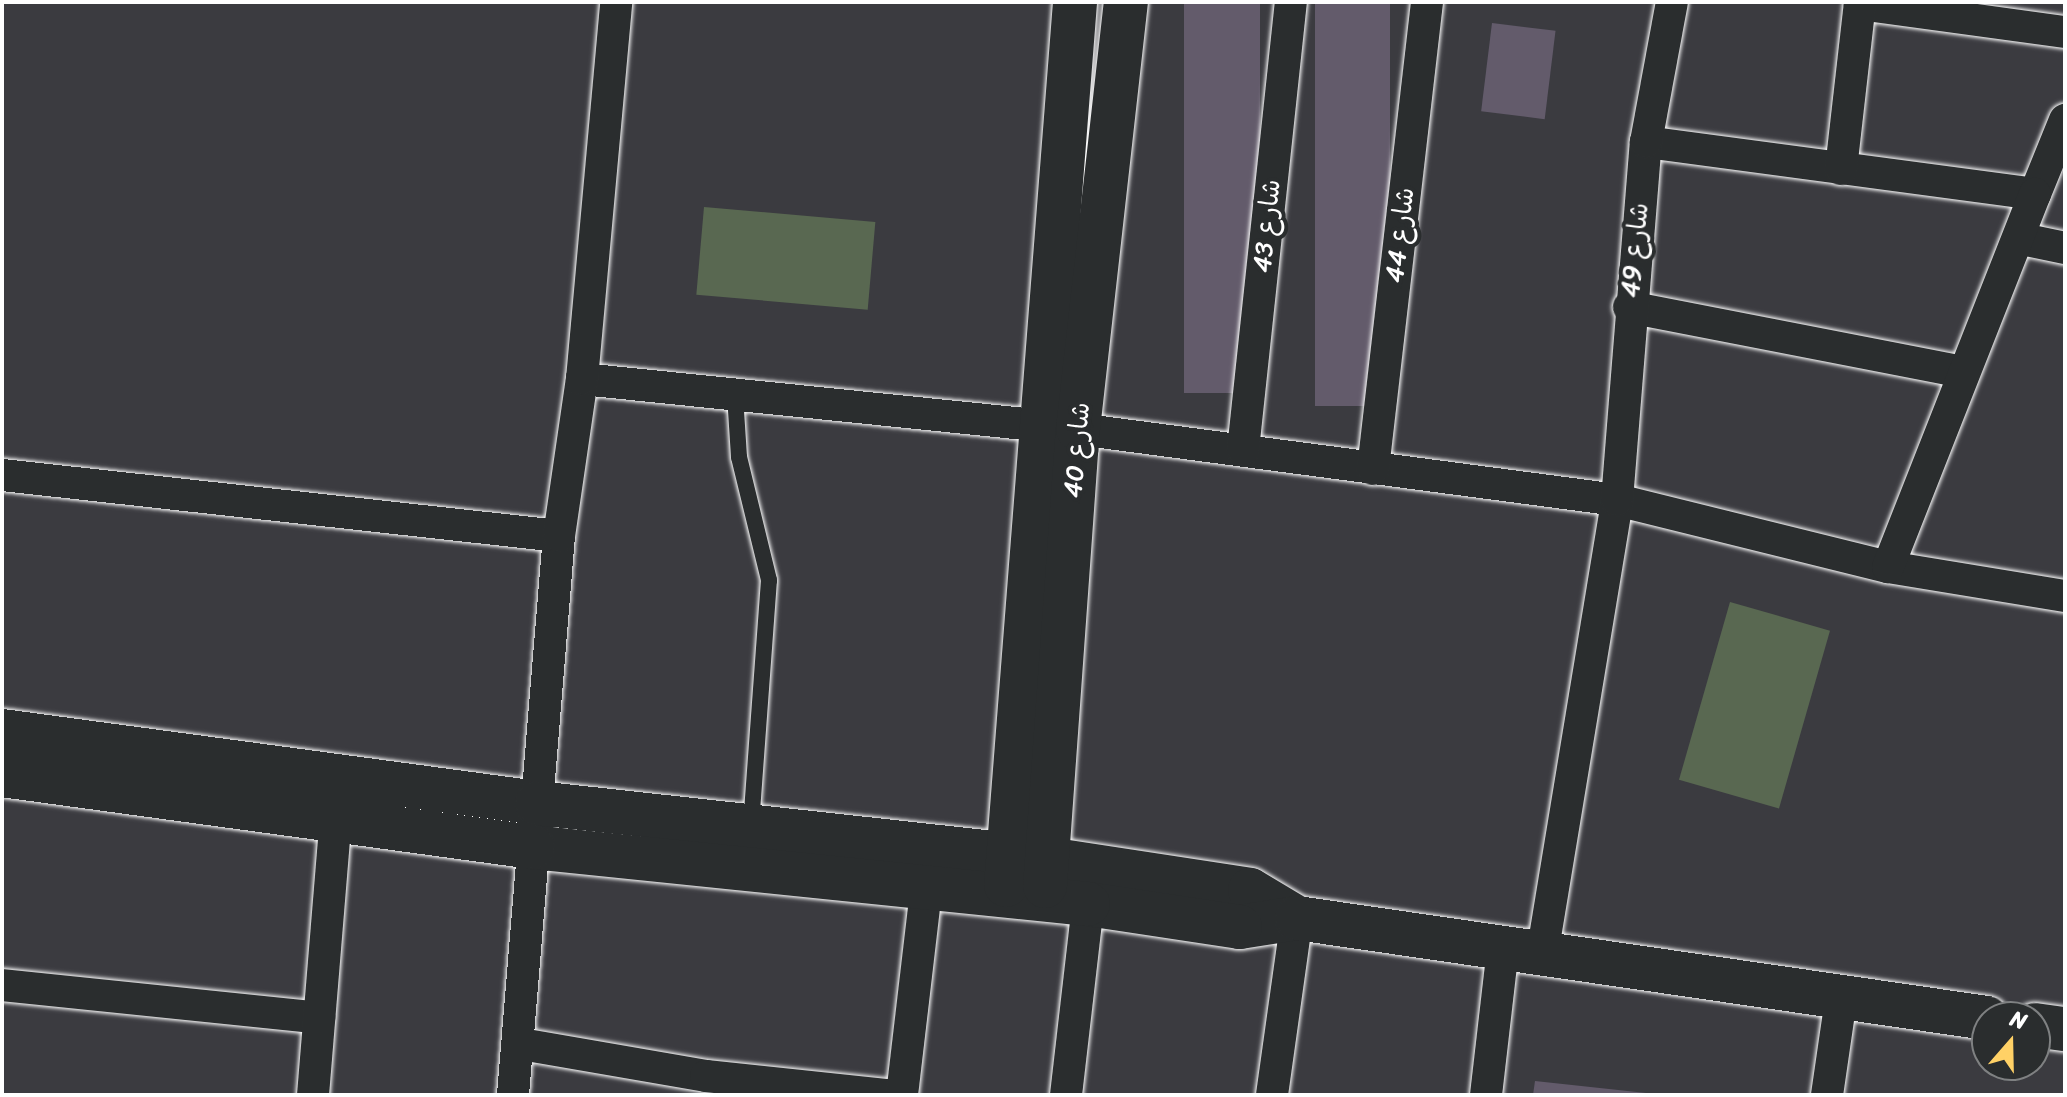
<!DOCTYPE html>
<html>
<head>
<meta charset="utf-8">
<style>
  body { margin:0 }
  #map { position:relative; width:2067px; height:1097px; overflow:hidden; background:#3b3b40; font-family:Sriracha,"Playpen Sans Arabic",sans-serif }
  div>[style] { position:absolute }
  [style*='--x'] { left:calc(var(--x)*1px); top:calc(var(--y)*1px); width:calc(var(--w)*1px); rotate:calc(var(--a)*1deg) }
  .green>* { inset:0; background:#596851; transform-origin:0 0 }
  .building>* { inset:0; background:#635b6b; transform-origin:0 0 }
  .roads { filter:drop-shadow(0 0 2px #fff) drop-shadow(0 0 2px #fff) }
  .lane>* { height:16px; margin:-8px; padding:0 8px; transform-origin:8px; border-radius:8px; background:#2a2d2e }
  .street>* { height:32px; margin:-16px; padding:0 16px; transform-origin:16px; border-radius:16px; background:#2a2d2e }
  .secondary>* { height:44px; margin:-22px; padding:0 22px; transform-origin:22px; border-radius:22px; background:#2a2d2e }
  span { translate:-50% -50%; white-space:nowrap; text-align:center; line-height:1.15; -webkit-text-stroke:8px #2a2d2e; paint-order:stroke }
  .street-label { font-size:26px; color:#fff }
  .frame { position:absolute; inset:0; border:4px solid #fff; pointer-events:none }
  .north { position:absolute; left:1971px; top:1001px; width:80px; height:80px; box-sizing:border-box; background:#2a2d2e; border:2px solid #7f8182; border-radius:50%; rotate:20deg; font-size:22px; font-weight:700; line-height:32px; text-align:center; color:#fff }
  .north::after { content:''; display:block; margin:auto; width:28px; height:36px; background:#ffd166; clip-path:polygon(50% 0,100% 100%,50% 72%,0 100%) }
</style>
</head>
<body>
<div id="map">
  <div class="green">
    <i style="left:704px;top:207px;width:172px;height:88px;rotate:5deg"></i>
    <i style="left:1730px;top:602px;width:104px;height:185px;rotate:16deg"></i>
  </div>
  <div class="building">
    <i style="left:1184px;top:2px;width:76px;height:391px"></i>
    <i style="left:1315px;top:2px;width:75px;height:404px"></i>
    <i style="left:1492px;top:23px;width:64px;height:89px;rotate:7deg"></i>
    <i style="clip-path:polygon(1535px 1081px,1646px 1093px,1646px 1095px,1533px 1095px)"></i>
  </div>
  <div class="roads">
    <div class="lane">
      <i style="--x:735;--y:395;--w:62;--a:86.3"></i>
      <i style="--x:739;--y:457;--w:127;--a:76.3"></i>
      <i style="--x:769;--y:580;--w:247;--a:94.2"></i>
    </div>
    <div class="street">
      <i style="--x:1860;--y:4;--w:207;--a:7.8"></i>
      <i style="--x:1646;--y:142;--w:392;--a:7.6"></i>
      <i style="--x:2035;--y:194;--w:80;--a:-67.9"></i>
      <i style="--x:1841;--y:169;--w:168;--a:-83.5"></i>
      <i style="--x:2022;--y:239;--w:44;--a:11.8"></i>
      <i style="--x:1629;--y:307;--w:340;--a:11"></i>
      <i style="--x:582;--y:379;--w:499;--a:5.8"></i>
      <i style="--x:1078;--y:429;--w:544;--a:7.5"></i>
      <i style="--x:1617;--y:500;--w:279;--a:13.9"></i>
      <i style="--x:1888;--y:567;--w:179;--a:9.3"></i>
      <i style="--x:1243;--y:450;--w:451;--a:-83.9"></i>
      <i style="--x:1373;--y:469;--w:470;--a:-83.4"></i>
      <i style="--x:2;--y:475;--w:560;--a:6.25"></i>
      <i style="--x:1888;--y:567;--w:401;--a:-68.5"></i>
      <i style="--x:1542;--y:955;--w:461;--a:-80.6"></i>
      <i style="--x:1617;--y:500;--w:359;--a:-85.4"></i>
      <i style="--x:1646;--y:142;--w:142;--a:-79.5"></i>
      <i style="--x:2;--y:985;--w:319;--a:5.9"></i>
      <i style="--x:521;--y:1044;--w:188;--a:9.8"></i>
      <i style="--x:706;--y:1076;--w:183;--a:6"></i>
      <i style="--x:313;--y:1095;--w:278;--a:-85.3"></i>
      <i style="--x:513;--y:1095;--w:561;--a:-85.3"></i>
      <i style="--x:559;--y:536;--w:159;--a:-81.7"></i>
      <i style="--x:582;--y:379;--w:379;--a:-84.8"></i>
      <i style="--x:902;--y:1095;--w:204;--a:-83.3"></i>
      <i style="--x:1066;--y:1095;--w:192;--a:-83.4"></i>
      <i style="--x:1272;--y:1095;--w:179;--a:-82"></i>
      <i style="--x:1486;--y:1095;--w:147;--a:-83.4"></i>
      <i style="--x:1827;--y:1095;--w:97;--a:-81.7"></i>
    </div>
    <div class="secondary">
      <i style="--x:2;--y:731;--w:540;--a:7.66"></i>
      <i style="--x:537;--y:803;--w:514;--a:6.25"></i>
      <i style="--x:1048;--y:859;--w:204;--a:8.7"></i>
      <i style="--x:1250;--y:890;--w:55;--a:30.8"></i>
      <i style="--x:1297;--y:918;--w:58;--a:171"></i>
      <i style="--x:1240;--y:927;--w:154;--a:-171.4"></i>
      <i style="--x:1088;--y:904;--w:558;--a:-174.14"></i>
      <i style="--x:533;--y:847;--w:536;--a:-172.28"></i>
      <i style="--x:1006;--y:885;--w:886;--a:-85.53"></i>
      <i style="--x:1045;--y:886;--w:458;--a:-85.9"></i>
      <i style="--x:1078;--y:429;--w:430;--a:-83.6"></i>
      <i style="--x:1297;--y:918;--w:697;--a:8.25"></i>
      <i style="--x:2035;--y:1025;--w:30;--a:8"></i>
    </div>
  </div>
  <div class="street-label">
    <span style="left:1267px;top:226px;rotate:-84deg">شارع 43</span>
    <span style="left:1400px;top:235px;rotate:-83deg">شارع 44</span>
    <span style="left:1635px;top:250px;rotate:-84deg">شارع 49</span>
    <span style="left:1077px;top:450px;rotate:-85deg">شارع 40</span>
  </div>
  <div class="frame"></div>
  <div class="north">N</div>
</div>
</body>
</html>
